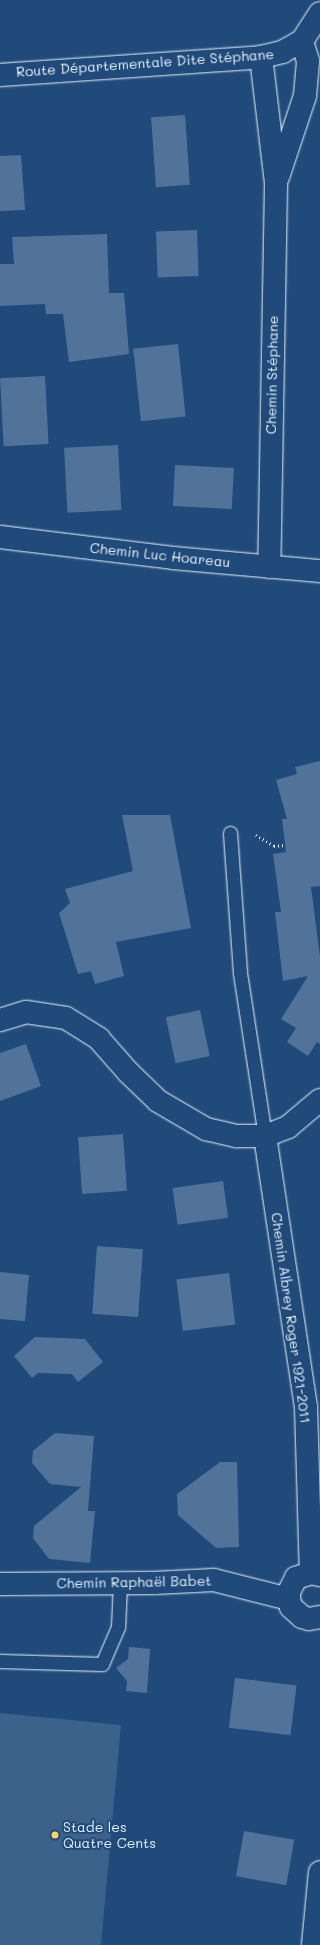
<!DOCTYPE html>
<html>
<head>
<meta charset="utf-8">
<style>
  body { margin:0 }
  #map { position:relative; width:320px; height:1945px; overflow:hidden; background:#1f4a7a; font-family:Mali,sans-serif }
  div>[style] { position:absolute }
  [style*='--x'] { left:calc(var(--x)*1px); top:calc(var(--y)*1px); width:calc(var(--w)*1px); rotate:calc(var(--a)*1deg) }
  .green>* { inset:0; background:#3c628c }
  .building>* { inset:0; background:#517399; transform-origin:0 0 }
  .path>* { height:2.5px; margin-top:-1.25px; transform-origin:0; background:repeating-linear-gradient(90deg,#e8f1f8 0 1px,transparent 0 4px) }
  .roads { filter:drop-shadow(0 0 1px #e8f1f8) drop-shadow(0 0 1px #e8f1f8) }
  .lane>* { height:13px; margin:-6.5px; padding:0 6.5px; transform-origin:6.5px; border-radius:6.5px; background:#1f4a7a }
  .street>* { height:22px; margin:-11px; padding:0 11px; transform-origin:11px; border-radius:11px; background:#1f4a7a }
  .secondary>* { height:22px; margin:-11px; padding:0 11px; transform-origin:11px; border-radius:11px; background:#1f4a7a }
  .dots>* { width:11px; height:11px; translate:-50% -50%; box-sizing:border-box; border:2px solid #1f4a7a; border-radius:50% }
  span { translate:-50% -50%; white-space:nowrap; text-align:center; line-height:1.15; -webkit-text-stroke:4px #1f4a7a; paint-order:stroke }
  .street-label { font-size:14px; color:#e8f1f8 }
  .poi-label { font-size:14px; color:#e8f1f8 }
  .left { translate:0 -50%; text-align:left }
</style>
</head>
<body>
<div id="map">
  <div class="green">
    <i style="clip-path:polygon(0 1713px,121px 1725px,101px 1945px,0 1945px)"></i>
  </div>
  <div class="building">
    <i style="left:185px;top:115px;width:70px;height:34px;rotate:86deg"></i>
    <i style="clip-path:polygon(21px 155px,25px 210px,0 211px,0 156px)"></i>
    <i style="left:197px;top:230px;width:46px;height:41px;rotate:88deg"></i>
    <i style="clip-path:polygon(107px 234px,109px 293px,124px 293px,129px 354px,69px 362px,63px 314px,46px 314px,45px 304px,0 306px,0 264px,14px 264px,12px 237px)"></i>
    <i style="left:178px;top:344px;width:73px;height:45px;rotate:84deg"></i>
    <i style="left:45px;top:376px;width:68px;height:45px;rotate:87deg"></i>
    <i style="left:118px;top:445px;width:65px;height:54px;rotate:87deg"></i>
    <i style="left:175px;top:465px;width:59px;height:41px;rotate:3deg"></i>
    <i style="clip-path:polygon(320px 761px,320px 886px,311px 887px,320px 957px,320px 1044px,317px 1042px,308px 1056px,287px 1042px,296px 1028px,281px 1019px,308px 976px,283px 981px,275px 912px,281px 912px,273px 854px,286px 852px,282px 819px,287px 819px,276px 780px,297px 774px,295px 767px)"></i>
    <i style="clip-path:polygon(122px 815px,170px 815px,191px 928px,116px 942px,124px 976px,95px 984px,91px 971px,78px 974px,59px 913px,70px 903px,65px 889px,133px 871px)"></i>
    <i style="left:200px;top:1010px;width:47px;height:35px;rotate:78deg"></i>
    <i style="clip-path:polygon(26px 1044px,41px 1086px,0 1101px,0 1053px)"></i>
    <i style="left:123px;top:1134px;width:57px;height:45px;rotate:86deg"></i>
    <i style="left:223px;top:1181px;width:37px;height:51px;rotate:82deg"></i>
    <i style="left:97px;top:1246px;width:46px;height:68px;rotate:4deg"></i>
    <i style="clip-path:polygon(0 1272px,29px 1275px,25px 1321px,0 1319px)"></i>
    <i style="left:229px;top:1273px;width:52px;height:53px;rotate:83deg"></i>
    <i style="clip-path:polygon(35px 1337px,85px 1339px,103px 1362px,78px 1382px,72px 1374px,38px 1373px,32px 1378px,14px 1356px)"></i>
    <i style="clip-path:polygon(55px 1433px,94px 1436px,88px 1511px,95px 1511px,90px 1563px,49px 1559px,33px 1538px,34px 1526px,81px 1487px,50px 1484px,32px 1463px,33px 1451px)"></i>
    <i style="clip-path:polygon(220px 1462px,237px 1462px,239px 1547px,216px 1548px,178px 1515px,177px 1494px)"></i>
    <i style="clip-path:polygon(129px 1647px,150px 1649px,147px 1693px,126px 1691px,127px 1681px,116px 1668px,128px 1659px)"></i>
    <i style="left:235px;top:1678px;width:62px;height:50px;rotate:7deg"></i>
    <i style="left:244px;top:1831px;width:51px;height:46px;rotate:10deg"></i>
  </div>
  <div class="path">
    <i style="--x:256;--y:835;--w:21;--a:31"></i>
    <i style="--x:274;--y:846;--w:11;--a:-5"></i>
  </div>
  <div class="roads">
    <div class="lane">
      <i style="--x:230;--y:833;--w:140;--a:85.9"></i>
      <i style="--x:240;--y:973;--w:165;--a:81.3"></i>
      <i style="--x:0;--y:1661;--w:102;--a:1.7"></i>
      <i style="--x:102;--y:1664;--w:40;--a:-66.6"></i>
      <i style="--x:118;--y:1627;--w:43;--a:-87.3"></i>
    </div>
    <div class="street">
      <i style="--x:261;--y:57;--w:127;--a:83.2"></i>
      <i style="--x:276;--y:183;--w:384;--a:91"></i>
      <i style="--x:278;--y:177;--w:85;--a:-71.6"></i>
      <i style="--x:305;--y:96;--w:35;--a:-85"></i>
      <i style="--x:308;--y:61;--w:21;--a:-107"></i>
      <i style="--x:0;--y:537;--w:174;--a:6.9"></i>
      <i style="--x:173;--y:558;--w:148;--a:5.1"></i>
      <i style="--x:0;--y:1020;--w:27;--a:-17"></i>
      <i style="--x:26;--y:1012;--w:40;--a:8.5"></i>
      <i style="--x:66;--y:1018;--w:39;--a:32"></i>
      <i style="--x:99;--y:1039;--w:44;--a:48.7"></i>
      <i style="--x:128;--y:1072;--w:42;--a:44"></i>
      <i style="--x:158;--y:1101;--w:56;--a:30.3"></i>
      <i style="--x:206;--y:1129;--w:32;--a:13"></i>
      <i style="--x:237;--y:1136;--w:28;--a:0"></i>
      <i style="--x:265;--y:1136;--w:25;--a:-21"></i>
      <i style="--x:288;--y:1127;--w:42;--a:-40.2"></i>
      <i style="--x:265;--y:1136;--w:274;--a:81.4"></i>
      <i style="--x:306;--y:1407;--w:166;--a:88.3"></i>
      <i style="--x:320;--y:1575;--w:9;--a:-167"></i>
      <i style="--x:311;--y:1573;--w:16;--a:162"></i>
      <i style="--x:296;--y:1578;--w:16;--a:117"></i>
      <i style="--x:289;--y:1592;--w:7;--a:90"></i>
      <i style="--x:289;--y:1599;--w:8;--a:76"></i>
      <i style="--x:291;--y:1607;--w:15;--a:42"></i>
      <i style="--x:302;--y:1617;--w:7;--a:16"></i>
      <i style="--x:309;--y:1619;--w:11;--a:-10"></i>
      <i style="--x:0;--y:1584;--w:154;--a:-0.4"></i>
      <i style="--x:154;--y:1583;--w:60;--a:-2.9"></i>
      <i style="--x:214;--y:1580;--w:77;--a:14.2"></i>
      <i style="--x:313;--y:1945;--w:73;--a:-84.5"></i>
    </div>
    <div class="secondary">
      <i style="--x:0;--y:75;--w:262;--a:-3.9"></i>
      <i style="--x:261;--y:57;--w:22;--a:-13"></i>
      <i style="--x:282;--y:52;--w:23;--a:-29"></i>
      <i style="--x:302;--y:41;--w:33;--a:-57"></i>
    </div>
  </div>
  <div class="dots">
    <i style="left:55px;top:1835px;background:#ffd166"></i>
  </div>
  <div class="street-label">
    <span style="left:145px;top:63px;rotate:-4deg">Route Départementale Dite Stéphane</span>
    <span style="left:272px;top:375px;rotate:-89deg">Chemin Stéphane</span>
    <span style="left:160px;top:555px;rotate:6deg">Chemin Luc Hoareau</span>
    <span style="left:291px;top:1318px;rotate:82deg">Chemin Albrey Roger 1921-2011</span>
    <span style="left:134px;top:1582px;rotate:-1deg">Chemin Raphaël Babet</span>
  </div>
  <div class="poi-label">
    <span class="left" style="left:63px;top:1835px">Stade les<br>Quatre Cents</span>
  </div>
</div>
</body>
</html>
